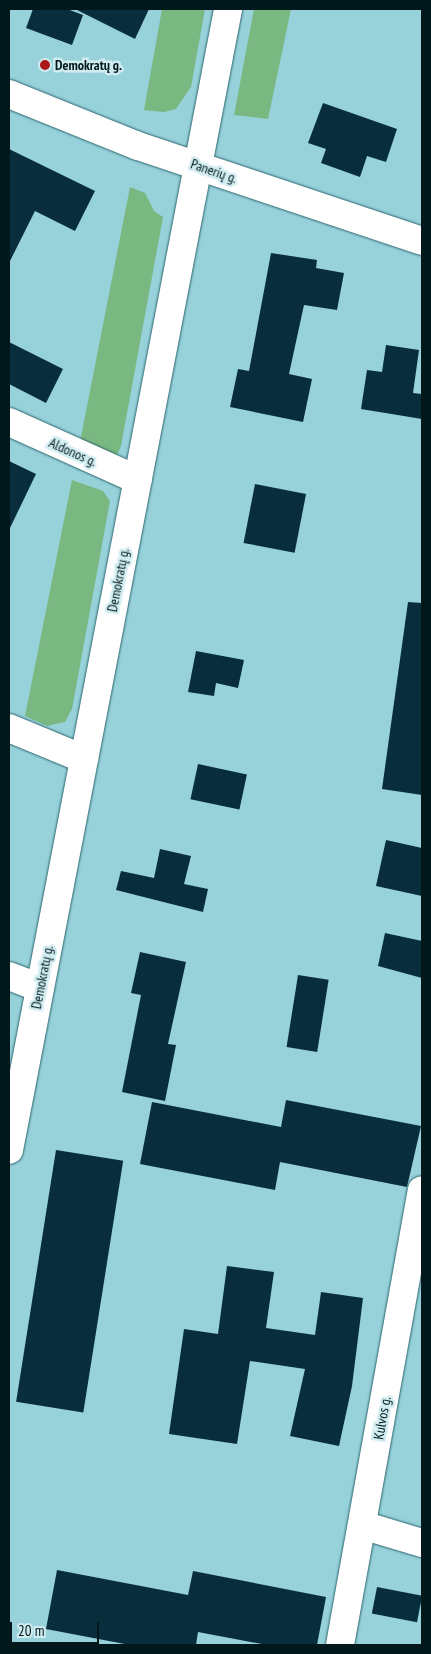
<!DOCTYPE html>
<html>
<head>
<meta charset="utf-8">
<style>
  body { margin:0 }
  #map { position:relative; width:431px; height:1654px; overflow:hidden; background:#97d1da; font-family:"PT Sans Narrow",sans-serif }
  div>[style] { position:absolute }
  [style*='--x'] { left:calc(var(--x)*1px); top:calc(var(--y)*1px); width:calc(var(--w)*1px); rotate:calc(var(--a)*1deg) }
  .green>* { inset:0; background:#7ab882 }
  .building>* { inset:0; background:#082e3c; transform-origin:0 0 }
  .roads { filter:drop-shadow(0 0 1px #2c656d) drop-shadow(0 0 1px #2c656d) }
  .street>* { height:28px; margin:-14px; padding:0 14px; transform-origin:14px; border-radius:14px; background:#fff }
  .secondary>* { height:28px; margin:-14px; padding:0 14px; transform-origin:14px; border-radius:14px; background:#fff }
  .dots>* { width:14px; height:14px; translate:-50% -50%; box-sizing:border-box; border:2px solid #d0ecf0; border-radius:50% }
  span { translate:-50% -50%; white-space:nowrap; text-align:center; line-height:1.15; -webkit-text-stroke:5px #d0ecf0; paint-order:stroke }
  .poi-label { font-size:14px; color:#02181b; font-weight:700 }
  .left { translate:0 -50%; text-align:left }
  .street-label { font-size:14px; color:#02181b }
  .frame { position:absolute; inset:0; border:10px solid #02181b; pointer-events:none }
  .scale { position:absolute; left:10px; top:1622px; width:89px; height:22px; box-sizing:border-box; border:2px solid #02181b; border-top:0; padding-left:6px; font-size:15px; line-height:18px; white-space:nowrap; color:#02181b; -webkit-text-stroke:4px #d0ecf0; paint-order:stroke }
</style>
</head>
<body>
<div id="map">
  <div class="green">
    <i style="clip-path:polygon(162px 9px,205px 9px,191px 87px,176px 109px,164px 112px,144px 110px)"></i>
    <i style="clip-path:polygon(254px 9px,291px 9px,268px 119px,234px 115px)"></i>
    <i style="clip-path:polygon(130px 187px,145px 193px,154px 211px,163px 217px,121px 446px,117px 455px,104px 457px,79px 447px)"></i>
    <i style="clip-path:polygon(72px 480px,103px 491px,110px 501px,72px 709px,65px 722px,47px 726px,25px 716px)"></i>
  </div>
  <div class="building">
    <i style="clip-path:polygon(33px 9px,67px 9px,83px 15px,72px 45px,26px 28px)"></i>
    <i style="clip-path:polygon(75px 9px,149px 9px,135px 39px)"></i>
    <i style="clip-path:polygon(323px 103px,397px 129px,386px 162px,367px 156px,360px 177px,321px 163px,326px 149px,308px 143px)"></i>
    <i style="clip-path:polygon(9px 149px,95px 191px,75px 231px,35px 211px,9px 263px)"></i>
    <i style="clip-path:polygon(271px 253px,317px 260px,316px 268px,344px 273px,337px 310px,304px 305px,289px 374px,312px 379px,303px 422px,230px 407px,238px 369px,249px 371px)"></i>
    <i style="clip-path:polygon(9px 342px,63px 369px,46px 403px,9px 384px)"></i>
    <i style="clip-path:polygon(386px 345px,419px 350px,413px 393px,422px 394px,422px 419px,361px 409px,367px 370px,382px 372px)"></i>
    <i style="clip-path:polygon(9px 461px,36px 474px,9px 530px)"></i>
    <i style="left:255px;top:484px;width:52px;height:60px;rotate:11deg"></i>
    <i style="clip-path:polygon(408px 602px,422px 603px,422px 795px,382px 789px)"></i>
    <i style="clip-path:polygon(196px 651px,244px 660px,238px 688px,216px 683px,214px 696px,188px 692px)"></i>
    <i style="left:198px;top:764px;width:50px;height:36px;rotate:12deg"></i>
    <i style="clip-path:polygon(386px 840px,422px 848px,422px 896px,376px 886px)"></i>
    <i style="clip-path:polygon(160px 849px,191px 856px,184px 884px,208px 889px,203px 912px,116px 890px,121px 871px,154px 878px)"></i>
    <i style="clip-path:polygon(385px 933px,422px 941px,422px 978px,378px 966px)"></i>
    <i style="clip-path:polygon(140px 952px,186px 962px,168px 1044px,176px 1045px,165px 1101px,122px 1092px,141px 995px,131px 993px)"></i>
    <i style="left:298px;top:975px;width:31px;height:73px;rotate:9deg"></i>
    <i style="clip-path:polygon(286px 1100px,421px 1126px,407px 1187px,280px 1162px,275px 1190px,140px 1164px,152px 1102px,281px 1127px)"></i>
    <i style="left:56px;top:1150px;width:68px;height:255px;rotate:9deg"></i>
    <i style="clip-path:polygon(227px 1266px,274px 1272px,266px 1328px,315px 1335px,321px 1292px,363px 1298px,352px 1386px,339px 1446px,290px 1436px,305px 1369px,250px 1361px,237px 1444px,169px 1434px,184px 1329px,218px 1334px)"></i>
    <i style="clip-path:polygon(57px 1570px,188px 1595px,193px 1571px,326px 1597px,317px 1645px,267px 1645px,198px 1632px,196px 1645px,130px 1645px,46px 1629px)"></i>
    <i style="left:377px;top:1587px;width:46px;height:27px;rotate:11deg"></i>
  </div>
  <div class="roads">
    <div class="street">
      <i style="--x:9;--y:422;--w:141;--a:24.2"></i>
      <i style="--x:9;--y:728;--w:81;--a:22.5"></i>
      <i style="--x:9;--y:976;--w:33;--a:21"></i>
      <i style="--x:9;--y:1150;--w:1162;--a:-79.13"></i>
      <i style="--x:362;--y:1525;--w:63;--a:16.7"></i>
      <i style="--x:340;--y:1645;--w:462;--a:-79.8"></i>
    </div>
    <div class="secondary">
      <i style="--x:9;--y:94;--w:139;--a:22"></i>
      <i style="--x:138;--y:146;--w:299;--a:18.5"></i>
    </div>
  </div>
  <div class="dots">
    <i style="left:45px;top:65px;background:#ab1818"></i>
  </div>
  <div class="poi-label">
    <span class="left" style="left:55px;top:65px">Demokratų g.</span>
  </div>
  <div class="street-label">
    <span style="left:214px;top:171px;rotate:19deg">Panerių g.</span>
    <span style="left:73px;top:452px;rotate:24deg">Aldonos g.</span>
    <span style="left:118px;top:580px;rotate:-79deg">Demokratų g.</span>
    <span style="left:42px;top:977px;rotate:-79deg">Demokratų g.</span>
    <span style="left:382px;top:1418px;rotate:-80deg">Kulvos g.</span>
  </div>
  <div class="frame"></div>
  <div class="scale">20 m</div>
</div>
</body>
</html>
